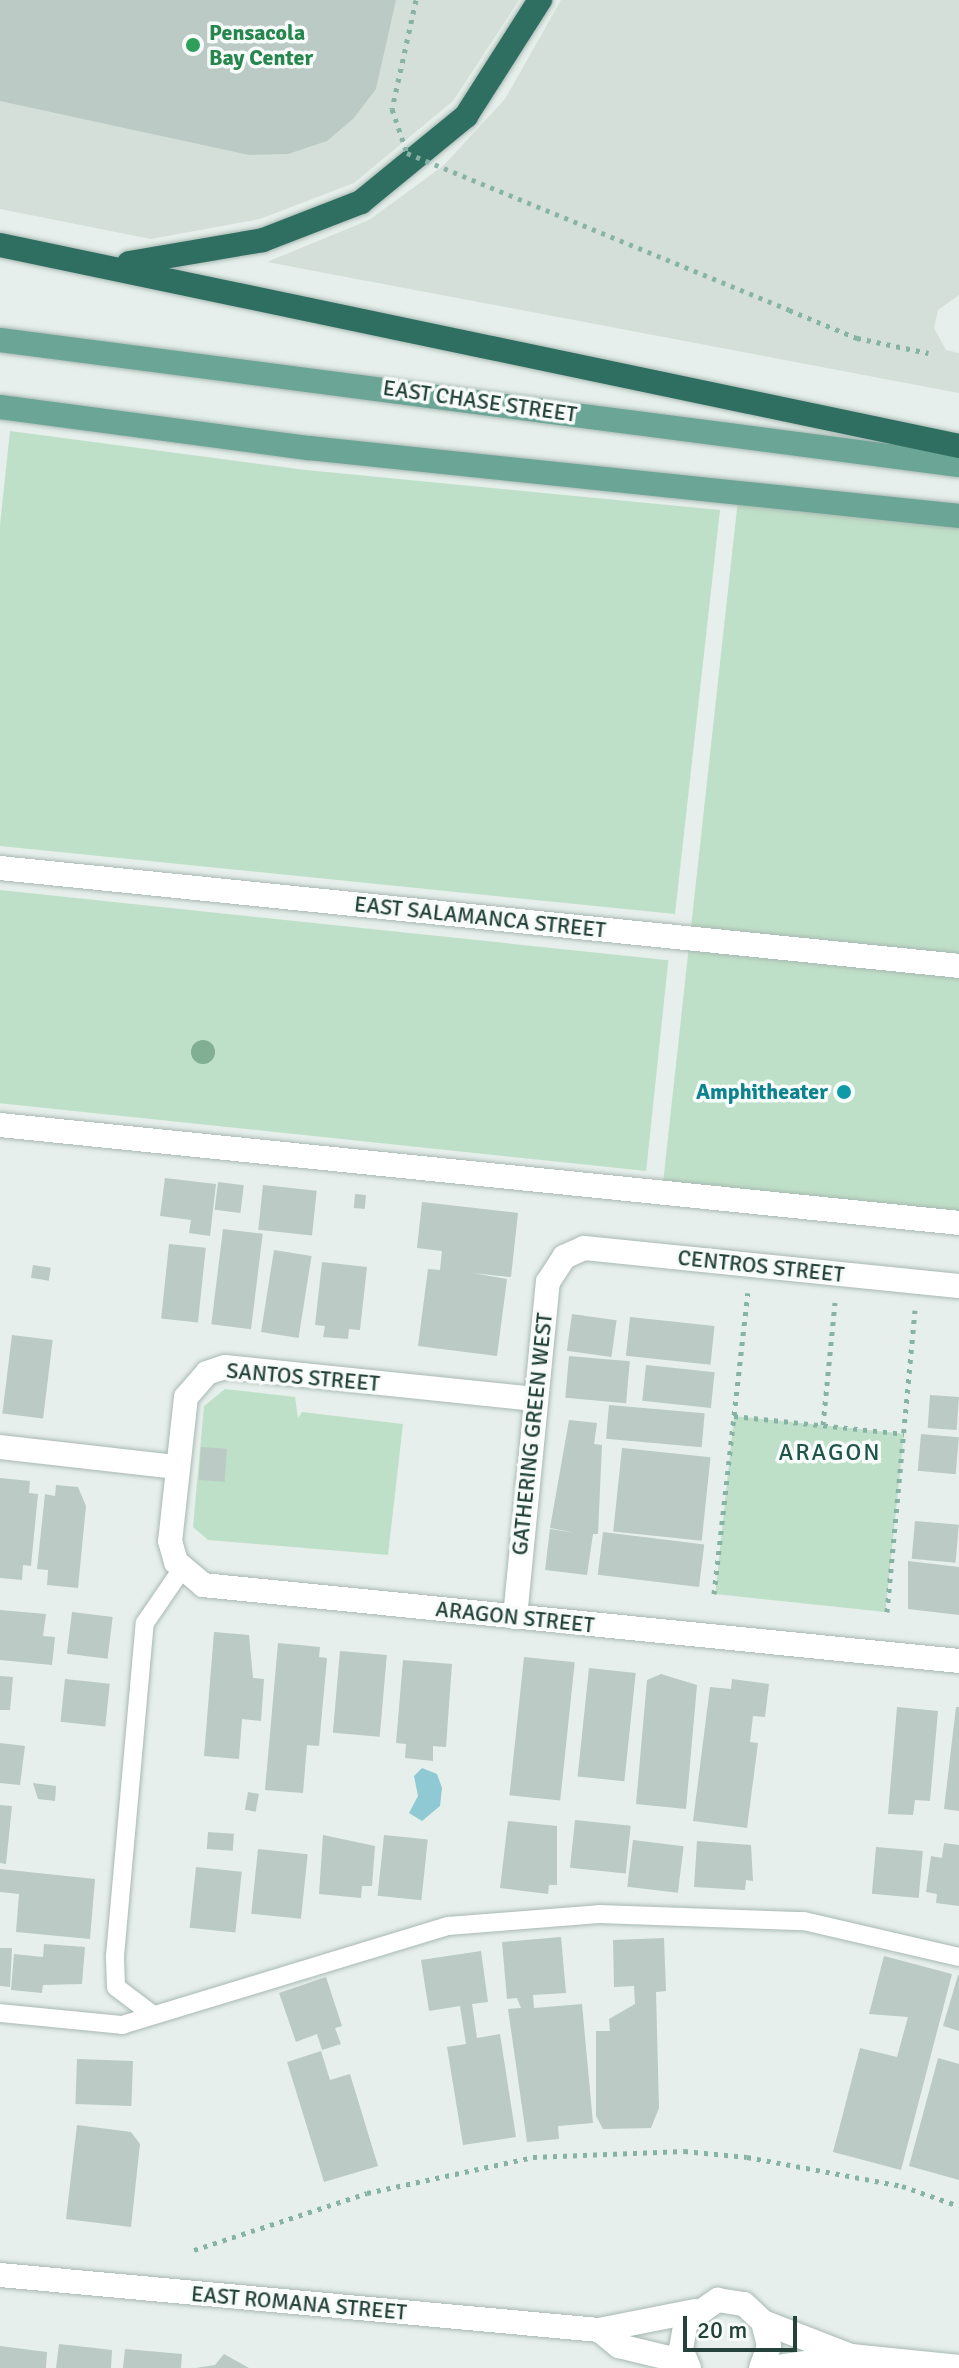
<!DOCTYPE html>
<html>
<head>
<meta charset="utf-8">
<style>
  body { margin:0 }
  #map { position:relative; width:959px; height:2368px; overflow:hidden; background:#e6efeb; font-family:Signika,sans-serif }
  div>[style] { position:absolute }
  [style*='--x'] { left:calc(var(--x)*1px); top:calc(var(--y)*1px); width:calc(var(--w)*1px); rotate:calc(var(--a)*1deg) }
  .built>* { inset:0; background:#d4dfda }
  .green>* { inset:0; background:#bfe0c8; transform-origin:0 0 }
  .water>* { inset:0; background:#8ec9d4 }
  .building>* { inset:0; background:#bbcac4; transform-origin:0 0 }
  .path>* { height:5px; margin-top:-2.5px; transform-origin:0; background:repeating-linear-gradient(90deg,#86b3a5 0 4px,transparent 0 10px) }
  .roads { filter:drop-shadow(0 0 2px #a8b8b2) drop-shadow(0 0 2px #a8b8b2) }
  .service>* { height:18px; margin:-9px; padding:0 9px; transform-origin:9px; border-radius:9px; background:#fff }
  .minor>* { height:24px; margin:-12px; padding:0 12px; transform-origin:12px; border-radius:12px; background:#fff }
  .primary>* { height:24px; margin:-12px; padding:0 12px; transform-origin:12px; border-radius:12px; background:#6aa596 }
  .motorway>* { height:24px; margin:-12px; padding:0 12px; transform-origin:12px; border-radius:12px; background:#2f6f62 }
  .path-bridge>* { height:5px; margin-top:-2.5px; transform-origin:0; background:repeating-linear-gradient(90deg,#86b3a5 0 4px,transparent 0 10px) }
  .trees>* { width:24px; height:24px; margin:-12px; border-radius:50%; background:#80af93 }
  .dots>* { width:22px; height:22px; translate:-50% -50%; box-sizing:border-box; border:4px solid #f7fbf9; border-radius:50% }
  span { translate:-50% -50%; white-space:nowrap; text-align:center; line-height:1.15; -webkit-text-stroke:7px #f7fbf9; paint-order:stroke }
  .leisure-label { font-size:22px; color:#27864d; font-weight:700 }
  .left { translate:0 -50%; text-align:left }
  .street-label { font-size:22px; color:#24423a }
  .culture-label { font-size:22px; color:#0d838f; font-weight:700 }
  .right { translate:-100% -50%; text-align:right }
  .neighbourhood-label { font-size:24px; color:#1f5548; letter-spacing:2px }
  .scale { position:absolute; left:683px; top:2316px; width:114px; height:36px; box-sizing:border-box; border:4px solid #24423a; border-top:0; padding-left:10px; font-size:24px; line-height:28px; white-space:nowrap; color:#24423a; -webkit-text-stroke:6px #f7fbf9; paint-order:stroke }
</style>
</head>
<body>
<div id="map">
  <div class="built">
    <i style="clip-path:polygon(0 0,519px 0,453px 101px,354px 183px,260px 219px,151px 239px,0 209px)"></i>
    <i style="clip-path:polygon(561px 0,959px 0,959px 295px,938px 310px,934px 328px,946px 350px,959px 353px,959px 393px,267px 262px,369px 220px,443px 166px,505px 99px)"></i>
  </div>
  <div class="green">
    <i style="clip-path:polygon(10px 431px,306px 470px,720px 510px,675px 914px,0 846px,0 525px)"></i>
    <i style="clip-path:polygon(739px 490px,959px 516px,959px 1223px,662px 1192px)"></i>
    <i style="left:0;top:890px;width:672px;height:212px;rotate:6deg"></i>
    <i style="clip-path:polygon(225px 1389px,295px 1397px,298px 1418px,302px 1412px,403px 1424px,388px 1555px,208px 1540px,193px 1527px,204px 1406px)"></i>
    <i style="left:734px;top:1416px;width:171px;height:179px;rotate:6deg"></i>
  </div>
  <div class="water">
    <i style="clip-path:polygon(422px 1768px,437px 1774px,442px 1788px,440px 1806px,422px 1821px,409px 1813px,418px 1796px,414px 1776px)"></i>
  </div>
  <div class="building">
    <i style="clip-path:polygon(0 0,396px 0,376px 89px,354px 118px,327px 141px,288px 154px,249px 155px,0 101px)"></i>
    <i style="clip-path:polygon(165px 1178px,216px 1184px,210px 1236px,189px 1233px,191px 1220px,160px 1216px)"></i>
    <i style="left:218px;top:1182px;width:26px;height:28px;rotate:7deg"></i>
    <i style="left:263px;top:1185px;width:54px;height:45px;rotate:6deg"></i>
    <i style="left:355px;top:1194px;width:11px;height:14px;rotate:5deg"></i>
    <i style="clip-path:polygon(422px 1202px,518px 1213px,511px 1277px,472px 1273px,507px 1279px,497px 1356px,418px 1346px,428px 1269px,440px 1270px,442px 1251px,417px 1248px)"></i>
    <i style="left:223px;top:1229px;width:40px;height:96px;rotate:7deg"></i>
    <i style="left:169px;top:1244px;width:37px;height:75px;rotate:6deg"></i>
    <i style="left:274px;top:1250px;width:38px;height:83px;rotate:9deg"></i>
    <i style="clip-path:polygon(322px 1262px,367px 1267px,360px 1330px,349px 1329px,348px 1339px,323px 1337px,325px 1326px,315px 1325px)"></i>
    <i style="left:33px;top:1265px;width:18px;height:13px;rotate:9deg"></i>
    <i style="left:572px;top:1314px;width:45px;height:37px;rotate:8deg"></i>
    <i style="left:630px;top:1317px;width:85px;height:39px;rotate:6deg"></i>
    <i style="left:12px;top:1335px;width:41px;height:79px;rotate:7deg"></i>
    <i style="left:569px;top:1356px;width:61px;height:42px;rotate:5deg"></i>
    <i style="left:646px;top:1365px;width:69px;height:36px;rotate:6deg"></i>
    <i style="left:930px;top:1395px;width:29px;height:33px;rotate:4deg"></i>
    <i style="left:609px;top:1405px;width:96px;height:34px;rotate:5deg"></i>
    <i style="clip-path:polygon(569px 1420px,597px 1423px,594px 1444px,602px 1445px,598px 1534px,593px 1534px,587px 1575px,545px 1570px,550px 1529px,576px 1533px,550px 1528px)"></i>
    <i style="left:921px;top:1434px;width:38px;height:37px;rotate:5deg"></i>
    <i style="left:201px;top:1447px;width:26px;height:33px;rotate:4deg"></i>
    <i style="left:622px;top:1448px;width:89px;height:84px;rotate:6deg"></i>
    <i style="clip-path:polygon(0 1478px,30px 1481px,29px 1493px,38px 1494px,31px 1566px,23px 1565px,22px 1580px,0 1578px)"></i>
    <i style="clip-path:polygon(56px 1485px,78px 1487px,86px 1506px,78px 1588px,47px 1585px,48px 1570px,37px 1569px,45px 1494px,55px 1496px)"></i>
    <i style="left:915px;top:1521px;width:44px;height:38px;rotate:5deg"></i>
    <i style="left:603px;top:1532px;width:102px;height:43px;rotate:7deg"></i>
    <i style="clip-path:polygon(908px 1561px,959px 1567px,959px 1615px,908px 1609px)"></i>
    <i style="clip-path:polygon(0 1610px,46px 1614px,43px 1636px,55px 1637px,52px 1665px,0 1660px)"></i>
    <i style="left:72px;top:1612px;width:41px;height:42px;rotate:7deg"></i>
    <i style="clip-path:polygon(214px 1632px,249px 1635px,253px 1678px,264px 1679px,261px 1721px,242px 1719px,239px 1759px,204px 1756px)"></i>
    <i style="clip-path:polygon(278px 1643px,320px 1647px,319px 1657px,327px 1658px,319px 1746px,307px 1745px,303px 1793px,265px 1790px)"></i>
    <i style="left:340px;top:1651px;width:47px;height:82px;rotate:5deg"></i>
    <i style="left:524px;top:1657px;width:51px;height:139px;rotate:6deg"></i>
    <i style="clip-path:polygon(403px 1660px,452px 1664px,446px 1747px,433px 1746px,433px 1761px,405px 1758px,406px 1744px,396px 1743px)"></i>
    <i style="left:589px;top:1668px;width:47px;height:109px;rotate:6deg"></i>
    <i style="clip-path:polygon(661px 1674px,697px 1685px,686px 1809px,636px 1804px,647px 1680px)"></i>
    <i style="clip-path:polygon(0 1676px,13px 1677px,10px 1710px,0 1710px)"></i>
    <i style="left:65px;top:1679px;width:45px;height:43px;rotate:6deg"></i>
    <i style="clip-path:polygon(732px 1679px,769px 1684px,765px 1717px,753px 1716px,750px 1742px,758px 1743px,747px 1828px,693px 1821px,710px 1687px,731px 1689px)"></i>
    <i style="clip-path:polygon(897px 1707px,938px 1711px,930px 1801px,915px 1800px,913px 1815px,888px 1814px)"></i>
    <i style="clip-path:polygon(956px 1707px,959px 1707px,959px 1811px,944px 1809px)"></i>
    <i style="clip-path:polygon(0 1743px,25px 1746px,20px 1785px,0 1783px)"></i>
    <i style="clip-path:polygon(33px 1783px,56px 1786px,55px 1801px,38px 1799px)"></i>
    <i style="left:248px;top:1792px;width:11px;height:18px;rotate:10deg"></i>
    <i style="clip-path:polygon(0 1805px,12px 1806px,6px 1864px,0 1863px)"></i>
    <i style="left:575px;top:1820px;width:56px;height:48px;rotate:6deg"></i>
    <i style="clip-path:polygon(508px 1821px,557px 1826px,557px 1885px,549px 1885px,548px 1894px,500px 1888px)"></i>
    <i style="left:208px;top:1832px;width:26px;height:17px;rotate:4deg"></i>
    <i style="clip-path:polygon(323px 1835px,375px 1846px,372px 1886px,362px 1886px,361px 1898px,319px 1894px)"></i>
    <i style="left:384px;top:1835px;width:44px;height:61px;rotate:6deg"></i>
    <i style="left:633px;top:1840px;width:51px;height:47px;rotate:7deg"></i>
    <i style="clip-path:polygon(697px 1841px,751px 1845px,753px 1881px,746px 1880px,745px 1890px,694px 1887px)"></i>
    <i style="clip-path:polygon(944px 1843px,959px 1845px,959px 1906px,936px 1903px,937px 1894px,926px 1892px,931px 1856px,942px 1858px)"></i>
    <i style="left:876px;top:1847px;width:47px;height:47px;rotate:5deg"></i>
    <i style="left:258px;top:1849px;width:50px;height:65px;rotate:6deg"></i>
    <i style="left:196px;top:1867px;width:46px;height:61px;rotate:6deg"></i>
    <i style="clip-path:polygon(0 1869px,95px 1879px,90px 1939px,16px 1932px,19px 1894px,0 1892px)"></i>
    <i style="clip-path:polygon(561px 1937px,566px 1993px,533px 1995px,534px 2008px,582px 2004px,593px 2123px,558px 2126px,559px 2139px,527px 2142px,508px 2009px,521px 2008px,517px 1998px,507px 1999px,502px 1942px)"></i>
    <i style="clip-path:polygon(664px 1938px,666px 1991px,656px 1992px,659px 2108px,651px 2128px,603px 2129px,596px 2116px,596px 2031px,610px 2031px,609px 2019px,635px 2004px,634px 1986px,614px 1987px,613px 1940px)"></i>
    <i style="clip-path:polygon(44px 1944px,85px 1947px,82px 1984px,43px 1985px,42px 1993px,11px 1990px,14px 1954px,43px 1957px)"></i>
    <i style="clip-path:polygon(0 1948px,12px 1948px,10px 1987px,0 1986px)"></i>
    <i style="clip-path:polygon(481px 1951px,488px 2002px,472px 2004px,477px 2038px,500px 2034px,516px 2137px,463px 2145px,447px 2047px,466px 2044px,460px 2006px,429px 2011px,421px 1960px)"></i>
    <i style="clip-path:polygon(884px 1956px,952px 1974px,901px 2170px,833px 2152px,860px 2048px,897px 2057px,908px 2017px,869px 2014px)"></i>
    <i style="clip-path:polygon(958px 1975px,959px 1975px,959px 2031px,943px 2026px)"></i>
    <i style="clip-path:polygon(326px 1977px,342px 2026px,335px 2028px,341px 2044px,322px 2050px,317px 2034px,296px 2042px,279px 1993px)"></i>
    <i style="clip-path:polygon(321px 2051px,330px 2080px,350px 2074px,378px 2166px,324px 2182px,287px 2062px)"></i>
    <i style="clip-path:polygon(938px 2058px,959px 2064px,959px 2180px,909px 2166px)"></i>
    <i style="left:77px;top:2059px;width:56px;height:45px;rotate:2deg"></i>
    <i style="clip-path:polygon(77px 2125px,131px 2132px,140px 2144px,131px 2227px,66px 2219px)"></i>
    <i style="clip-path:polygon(59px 2344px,112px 2350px,111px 2368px,56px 2368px)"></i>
    <i style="clip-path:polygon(0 2346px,47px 2352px,46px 2368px,0 2368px)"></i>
    <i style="clip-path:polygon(125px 2349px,182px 2354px,181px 2368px,123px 2368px)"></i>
    <i style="clip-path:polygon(224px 2354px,249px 2368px,196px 2368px,215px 2365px)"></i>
  </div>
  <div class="path">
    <i style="--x:789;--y:310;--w:74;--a:22.4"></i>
    <i style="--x:857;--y:338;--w:73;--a:11.9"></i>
    <i style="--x:734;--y:1416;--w:171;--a:6"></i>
    <i style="--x:823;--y:1425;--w:123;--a:-84.4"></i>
    <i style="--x:714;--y:1594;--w:303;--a:-83.6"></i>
    <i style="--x:887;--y:1612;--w:303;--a:-84.7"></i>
    <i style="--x:194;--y:2250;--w:182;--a:-18.2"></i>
    <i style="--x:367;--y:2193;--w:170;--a:-12.2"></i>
    <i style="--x:533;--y:2157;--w:151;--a:-2.3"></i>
    <i style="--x:684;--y:2151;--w:63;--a:5.4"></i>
    <i style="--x:747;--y:2157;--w:158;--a:10.6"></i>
    <i style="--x:902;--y:2186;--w:60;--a:19.3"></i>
  </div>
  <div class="roads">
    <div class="service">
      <i style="--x:0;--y:2013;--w:123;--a:5.6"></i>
      <i style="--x:122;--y:2025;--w:341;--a:-16.9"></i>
      <i style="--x:448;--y:1926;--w:151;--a:-4.5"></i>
      <i style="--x:599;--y:1914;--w:205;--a:2"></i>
      <i style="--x:804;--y:1921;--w:159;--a:13.1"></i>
      <i style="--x:153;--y:2015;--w:46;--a:-142.9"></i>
      <i style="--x:116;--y:1987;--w:31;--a:-92"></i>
      <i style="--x:115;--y:1956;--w:334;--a:-84.9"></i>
      <i style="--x:145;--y:1623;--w:65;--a:-55.6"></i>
    </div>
    <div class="minor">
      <i style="--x:0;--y:868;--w:964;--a:5.83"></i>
      <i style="--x:0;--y:1125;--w:964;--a:5.83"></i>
      <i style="--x:535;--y:1399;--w:312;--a:-174.1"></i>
      <i style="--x:225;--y:1367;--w:19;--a:162"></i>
      <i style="--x:207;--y:1373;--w:32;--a:131"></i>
      <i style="--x:186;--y:1397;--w:145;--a:96.3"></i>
      <i style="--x:170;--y:1541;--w:22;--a:74"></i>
      <i style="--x:176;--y:1562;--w:35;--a:40"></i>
      <i style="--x:203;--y:1585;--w:760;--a:5.74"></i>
      <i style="--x:0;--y:1447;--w:177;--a:6.5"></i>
      <i style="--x:515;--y:1617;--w:337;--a:-84.4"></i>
      <i style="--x:548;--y:1282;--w:30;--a:-57"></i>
      <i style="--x:564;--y:1257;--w:22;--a:-24"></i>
      <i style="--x:584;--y:1248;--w:377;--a:5.8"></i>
      <i style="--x:0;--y:2275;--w:602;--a:5.25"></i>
      <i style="--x:599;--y:2330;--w:26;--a:39"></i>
      <i style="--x:619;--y:2346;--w:68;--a:13.6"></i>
      <i style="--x:763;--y:2322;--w:94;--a:21.1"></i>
      <i style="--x:599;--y:2330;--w:98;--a:-11.2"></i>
      <i style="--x:689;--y:2368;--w:21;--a:-113"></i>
      <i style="--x:681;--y:2349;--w:27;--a:-80"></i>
      <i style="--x:686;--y:2322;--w:39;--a:-35"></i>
      <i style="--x:718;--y:2300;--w:26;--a:9"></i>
      <i style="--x:744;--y:2304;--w:26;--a:43"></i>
      <i style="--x:763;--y:2322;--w:25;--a:76"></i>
      <i style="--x:769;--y:2346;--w:23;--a:110"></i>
      <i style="--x:770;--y:2368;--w:82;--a:-8.4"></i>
      <i style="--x:851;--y:2356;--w:109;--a:5.8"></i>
    </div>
    <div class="primary">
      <i style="--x:0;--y:340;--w:967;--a:7.43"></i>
      <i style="--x:0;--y:407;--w:312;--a:7.6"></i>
      <i style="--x:309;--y:448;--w:654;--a:5.97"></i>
    </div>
    <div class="motorway">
      <i style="--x:0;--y:245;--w:980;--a:11.84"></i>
      <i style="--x:129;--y:263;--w:136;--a:-9.7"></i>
      <i style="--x:263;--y:240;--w:105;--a:-21.2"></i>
      <i style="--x:361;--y:202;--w:136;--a:-39.3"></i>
      <i style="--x:466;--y:116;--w:138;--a:-57.5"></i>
    </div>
  </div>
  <div class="path-bridge">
    <i style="--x:416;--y:0;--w:112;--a:102.4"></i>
    <i style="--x:392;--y:109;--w:46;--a:71.2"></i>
    <i style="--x:407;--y:153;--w:413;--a:22.3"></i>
  </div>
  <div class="trees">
    <i style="left:203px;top:1052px"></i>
  </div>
  <div class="dots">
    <i style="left:193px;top:45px;background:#2e9e5b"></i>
    <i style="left:844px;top:1092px;background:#0f9aa8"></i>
  </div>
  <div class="leisure-label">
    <span class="left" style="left:209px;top:45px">Pensacola<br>Bay Center</span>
  </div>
  <div class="street-label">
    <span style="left:480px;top:401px;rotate:8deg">EAST CHASE STREET</span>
    <span style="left:480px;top:917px;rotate:6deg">EAST SALAMANCA STREET</span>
    <span style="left:761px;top:1266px;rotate:6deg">CENTROS STREET</span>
    <span style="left:303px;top:1377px;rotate:5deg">SANTOS STREET</span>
    <span style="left:532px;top:1434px;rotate:-84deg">GATHERING GREEN WEST</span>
    <span style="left:515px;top:1617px;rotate:6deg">ARAGON STREET</span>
    <span style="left:299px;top:2303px;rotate:5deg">EAST ROMANA STREET</span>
  </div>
  <div class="culture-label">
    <span class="right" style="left:828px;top:1092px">Amphitheater</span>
  </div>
  <div class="neighbourhood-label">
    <span style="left:830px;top:1453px">ARAGON</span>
  </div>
  <div class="scale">20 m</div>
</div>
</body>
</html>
